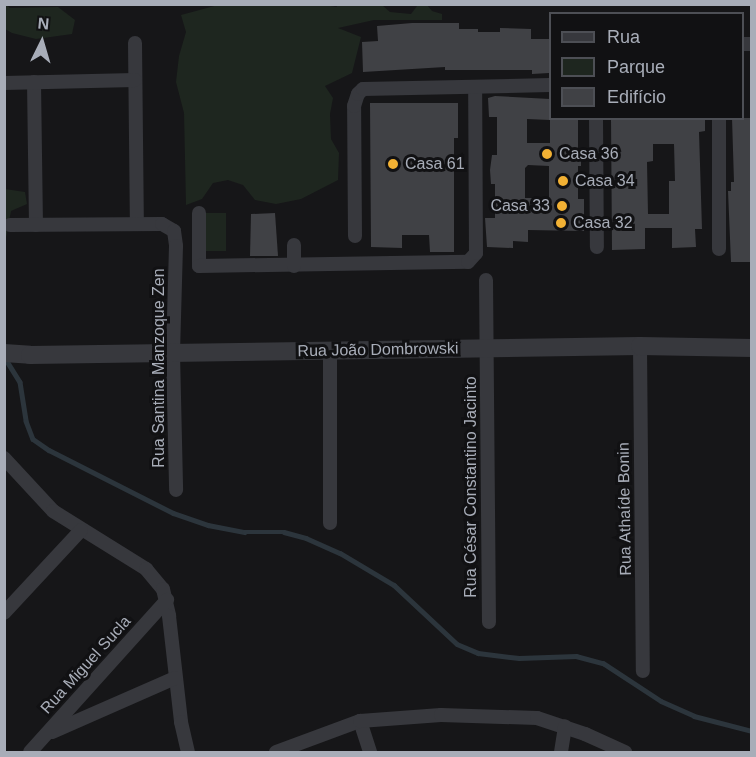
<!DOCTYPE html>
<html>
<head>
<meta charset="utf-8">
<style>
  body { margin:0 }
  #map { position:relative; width:756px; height:757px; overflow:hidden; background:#161618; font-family:Arial,sans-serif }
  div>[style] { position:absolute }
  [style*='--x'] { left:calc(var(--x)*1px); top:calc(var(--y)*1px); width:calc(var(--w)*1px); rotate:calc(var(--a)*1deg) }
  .green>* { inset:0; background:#1e261f; transform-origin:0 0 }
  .stream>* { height:4.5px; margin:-2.25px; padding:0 2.25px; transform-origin:2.25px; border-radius:2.25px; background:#2c353c }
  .building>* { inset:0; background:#404145 }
  .minor>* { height:14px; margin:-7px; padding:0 7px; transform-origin:7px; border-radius:7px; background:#37383d }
  .tertiary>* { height:18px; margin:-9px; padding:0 9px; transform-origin:9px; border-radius:9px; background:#37383d }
  .dots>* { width:16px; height:16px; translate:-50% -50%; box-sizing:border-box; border:3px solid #111113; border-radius:50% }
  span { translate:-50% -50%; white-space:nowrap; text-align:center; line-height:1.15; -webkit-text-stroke:6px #111113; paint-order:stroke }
  .poi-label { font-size:16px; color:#a8adb8 }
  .left { translate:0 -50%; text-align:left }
  .right { translate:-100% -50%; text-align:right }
  .street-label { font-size:16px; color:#a8adb8 }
  .frame { position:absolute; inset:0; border:6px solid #a8adb8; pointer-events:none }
  .legend { position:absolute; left:549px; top:12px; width:195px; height:108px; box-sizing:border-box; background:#111113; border:2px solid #4d4f55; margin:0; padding:8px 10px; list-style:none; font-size:18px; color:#a8adb8 }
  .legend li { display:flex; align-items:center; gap:12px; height:30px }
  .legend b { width:30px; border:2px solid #4d4f55 }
  .north { position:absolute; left:12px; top:12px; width:60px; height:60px; -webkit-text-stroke:4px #111113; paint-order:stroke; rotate:5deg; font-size:16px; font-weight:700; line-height:24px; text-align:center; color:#a8adb8 }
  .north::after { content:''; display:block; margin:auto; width:21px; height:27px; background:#a8adb8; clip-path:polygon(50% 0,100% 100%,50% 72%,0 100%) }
</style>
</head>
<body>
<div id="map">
  <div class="green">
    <i style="clip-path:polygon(5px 4px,10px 8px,58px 7px,75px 20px,72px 34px,36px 39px,12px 33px,5px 29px)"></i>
    <i style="clip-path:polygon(325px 5px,337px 7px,336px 5px,382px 5px,390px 12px,411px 14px,417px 6px,427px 5px,432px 11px,442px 14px,442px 20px,374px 20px,338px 28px,361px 37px,352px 73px,325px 86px,333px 98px,330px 114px,331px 139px,339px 153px,338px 180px,301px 199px,276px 204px,255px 200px,243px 185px,228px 180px,213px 183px,202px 199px,186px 205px,184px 113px,176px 82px,179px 56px,186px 32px,181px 15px,218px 5px)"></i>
    <i style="clip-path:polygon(5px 189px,25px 192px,27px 204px,11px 211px,5px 243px)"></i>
    <i style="left:205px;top:213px;width:21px;height:38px"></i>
  </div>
  <div class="stream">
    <i style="--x:5;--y:358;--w:28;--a:58"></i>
    <i style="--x:20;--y:382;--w:39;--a:81"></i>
    <i style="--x:26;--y:421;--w:19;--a:69"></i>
    <i style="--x:33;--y:439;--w:19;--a:35"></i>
    <i style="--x:49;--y:450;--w:139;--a:26.9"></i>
    <i style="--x:173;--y:513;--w:37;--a:19"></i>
    <i style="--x:208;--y:525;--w:37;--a:11"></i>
    <i style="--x:244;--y:532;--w:40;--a:0"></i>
    <i style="--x:284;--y:532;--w:23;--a:15"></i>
    <i style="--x:306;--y:538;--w:37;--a:24"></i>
    <i style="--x:340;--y:553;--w:63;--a:30.7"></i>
    <i style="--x:394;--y:585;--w:86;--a:43.1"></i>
    <i style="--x:457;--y:644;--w:23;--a:23"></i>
    <i style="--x:478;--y:653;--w:41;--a:7"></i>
    <i style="--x:519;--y:658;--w:57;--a:-2"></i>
    <i style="--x:576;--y:656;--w:28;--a:15"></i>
    <i style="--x:603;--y:663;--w:69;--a:33.2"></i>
    <i style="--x:661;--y:701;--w:36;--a:24"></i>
    <i style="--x:694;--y:716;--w:60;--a:14.5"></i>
  </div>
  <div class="building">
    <i style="clip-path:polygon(412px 23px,459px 23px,459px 29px,478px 29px,478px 32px,500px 32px,500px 28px,531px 29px,531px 39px,550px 39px,549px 73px,532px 74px,532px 70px,445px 70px,445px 67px,363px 72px,362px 42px,378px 41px,377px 26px)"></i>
    <i style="clip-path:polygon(evenodd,495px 96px,550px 99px,550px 118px,578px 118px,578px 154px,581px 154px,581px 166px,578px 166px,578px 199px,584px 199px,584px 231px,528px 230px,528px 242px,513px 241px,513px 248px,487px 247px,485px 218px,495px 218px,495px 184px,491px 184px,490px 170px,492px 155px,497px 155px,497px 117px,489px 117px,488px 98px,495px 96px,527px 119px,550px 120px,550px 143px,527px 143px,527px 119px,495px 96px,528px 165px,549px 166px,549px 198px,525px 198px,525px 168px,528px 165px)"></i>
    <i style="clip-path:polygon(370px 103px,458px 103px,458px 138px,454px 138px,454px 252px,430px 252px,429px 235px,402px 235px,402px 248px,371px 247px)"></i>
    <i style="clip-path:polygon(evenodd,611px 118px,705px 118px,705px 131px,699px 132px,702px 229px,695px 229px,696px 247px,672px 248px,672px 228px,645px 228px,645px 249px,612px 250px,611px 118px,653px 144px,674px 144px,675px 181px,669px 181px,669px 214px,648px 214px,647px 162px,653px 161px,653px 144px)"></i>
    <i style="clip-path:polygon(732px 118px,752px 118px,752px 262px,731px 262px,728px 191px,731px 191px,731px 182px,734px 182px)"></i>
    <i style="clip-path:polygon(275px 213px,278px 256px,250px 256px,251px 214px)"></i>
  </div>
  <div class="minor">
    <i style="--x:135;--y:43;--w:181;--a:89.4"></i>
    <i style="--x:742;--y:44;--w:10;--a:0"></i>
    <i style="--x:34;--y:82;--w:143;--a:89.2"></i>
    <i style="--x:4;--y:83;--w:131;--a:-1.3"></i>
    <i style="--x:596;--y:118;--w:129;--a:89.6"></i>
    <i style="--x:719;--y:118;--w:131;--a:90"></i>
    <i style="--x:199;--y:213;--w:53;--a:90"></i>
    <i style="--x:199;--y:266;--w:269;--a:-0.9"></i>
    <i style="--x:468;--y:262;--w:12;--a:-48"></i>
    <i style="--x:476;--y:253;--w:166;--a:-90.3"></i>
    <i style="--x:10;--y:225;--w:152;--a:-0.4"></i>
    <i style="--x:162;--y:224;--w:14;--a:30"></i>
    <i style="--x:174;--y:231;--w:15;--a:82"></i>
    <i style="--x:176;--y:246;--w:107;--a:91.6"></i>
    <i style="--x:173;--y:353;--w:137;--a:88.7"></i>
    <i style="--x:355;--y:236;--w:130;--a:-90.4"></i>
    <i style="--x:354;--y:106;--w:13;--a:-72"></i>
    <i style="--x:358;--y:94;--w:7;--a:-45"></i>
    <i style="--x:363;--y:89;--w:187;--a:-1.2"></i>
    <i style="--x:294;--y:245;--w:21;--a:90"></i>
    <i style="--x:486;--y:280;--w:342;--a:89.5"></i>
    <i style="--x:640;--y:346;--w:325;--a:89.5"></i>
    <i style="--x:4;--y:458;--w:72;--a:47.2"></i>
    <i style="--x:53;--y:511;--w:110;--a:31.9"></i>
    <i style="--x:146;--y:569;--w:26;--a:50"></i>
    <i style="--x:163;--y:589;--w:28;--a:77"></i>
    <i style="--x:169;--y:616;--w:107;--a:83.5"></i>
    <i style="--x:181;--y:722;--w:31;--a:77"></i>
    <i style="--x:330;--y:523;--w:172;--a:-90"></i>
    <i style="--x:4;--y:613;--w:113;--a:-47.1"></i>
    <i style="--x:360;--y:721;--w:33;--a:72"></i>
    <i style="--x:52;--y:732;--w:134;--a:-23.7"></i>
    <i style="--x:30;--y:752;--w:205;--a:-48"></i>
    <i style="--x:276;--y:752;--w:90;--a:-20.3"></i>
    <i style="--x:360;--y:721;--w:81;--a:-4.2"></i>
    <i style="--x:441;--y:715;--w:96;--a:1.8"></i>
    <i style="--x:537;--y:718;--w:51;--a:18.4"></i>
    <i style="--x:585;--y:734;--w:44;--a:24.2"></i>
    <i style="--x:561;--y:752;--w:26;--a:-81"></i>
  </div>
  <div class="tertiary">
    <i style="--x:4;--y:353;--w:26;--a:4"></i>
    <i style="--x:30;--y:355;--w:610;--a:-0.85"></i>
    <i style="--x:640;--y:346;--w:112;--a:1"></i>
  </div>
  <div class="dots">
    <i style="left:547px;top:154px;background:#f2b134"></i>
    <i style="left:393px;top:164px;background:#f2b134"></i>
    <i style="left:563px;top:181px;background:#f2b134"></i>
    <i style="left:562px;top:206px;background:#f2b134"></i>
    <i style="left:561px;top:223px;background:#f2b134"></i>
  </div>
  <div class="poi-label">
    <span class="left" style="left:559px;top:154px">Casa 36</span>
    <span class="left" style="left:405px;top:164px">Casa 61</span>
    <span class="left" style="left:575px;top:181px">Casa 34</span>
    <span class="right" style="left:550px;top:206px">Casa 33</span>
    <span class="left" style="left:573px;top:223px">Casa 32</span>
  </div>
  <div class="street-label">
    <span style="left:378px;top:350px;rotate:-1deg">Rua João Dombrowski</span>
    <span style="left:159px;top:368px;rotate:-90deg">Rua Santina Manzoque Zen</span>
    <span style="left:471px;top:487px;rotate:-90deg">Rua César Constantino Jacinto</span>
    <span style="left:625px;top:509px;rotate:-91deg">Rua Athaíde Bonin</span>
    <span style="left:86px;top:665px;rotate:-48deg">Rua Miguel Sucla</span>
  </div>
  <div class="frame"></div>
  <ul class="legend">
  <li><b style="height:8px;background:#37383d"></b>Rua</li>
  <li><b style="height:16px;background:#1e261f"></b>Parque</li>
  <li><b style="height:16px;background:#404145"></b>Edifício</li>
  </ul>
  <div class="north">N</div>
</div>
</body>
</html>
